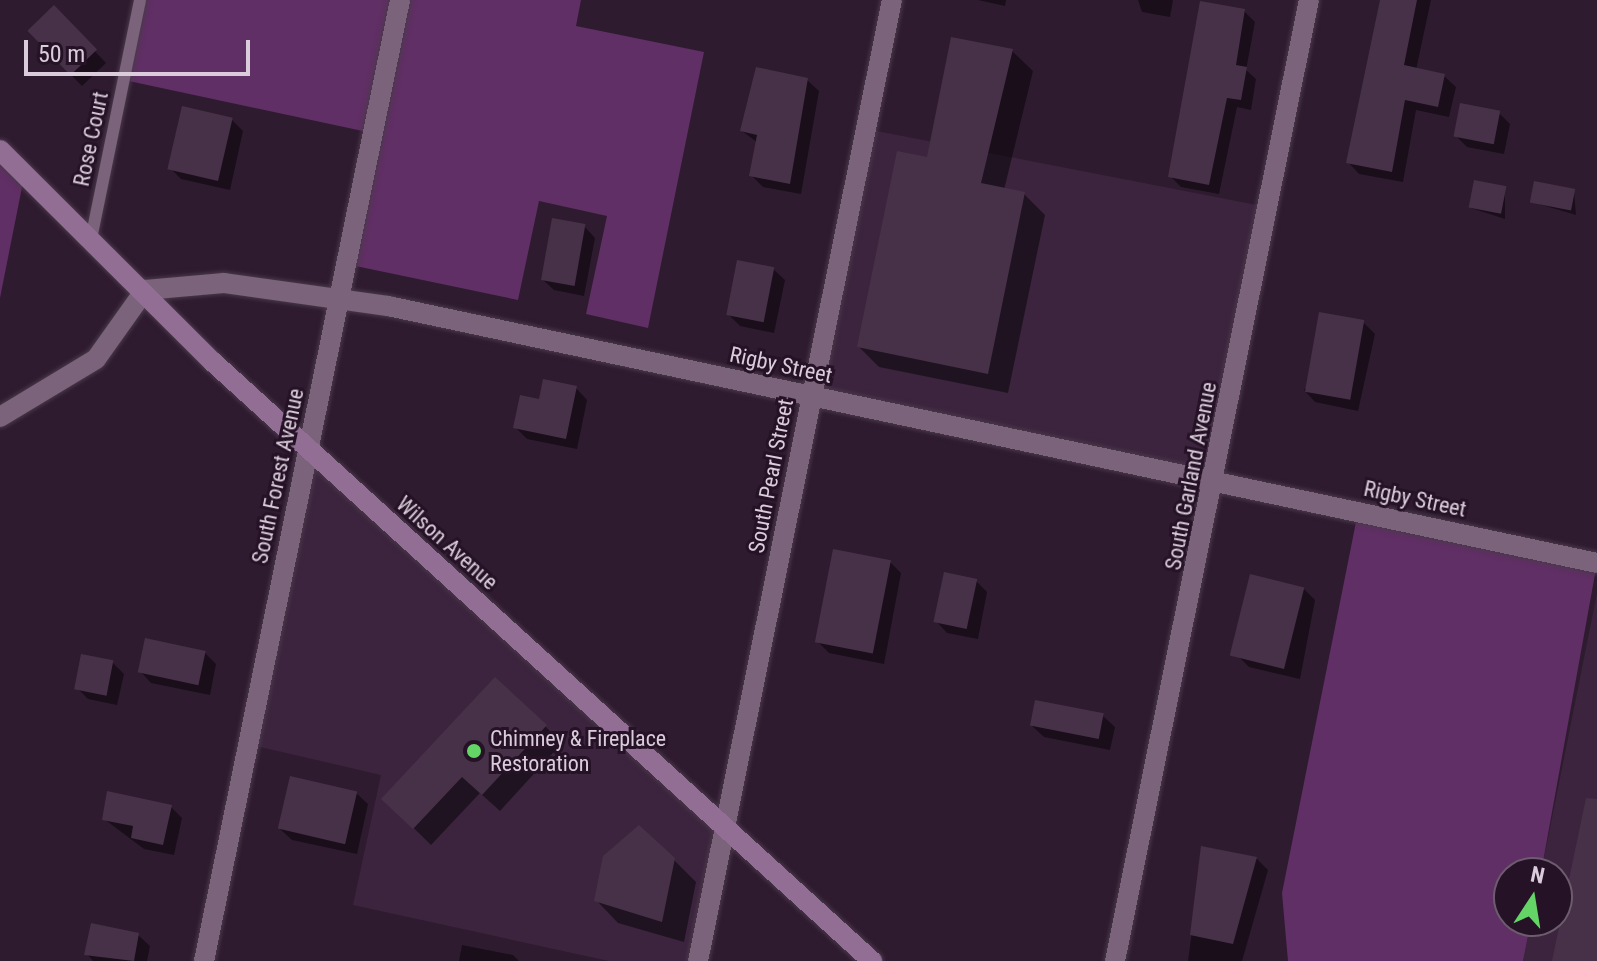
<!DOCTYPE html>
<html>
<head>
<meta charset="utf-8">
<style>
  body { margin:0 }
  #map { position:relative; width:1597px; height:961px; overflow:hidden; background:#2f1b30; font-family:"Roboto Condensed",sans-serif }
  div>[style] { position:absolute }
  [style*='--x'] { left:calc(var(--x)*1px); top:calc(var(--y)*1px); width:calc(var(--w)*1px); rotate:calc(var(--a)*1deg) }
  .built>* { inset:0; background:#3c243e; transform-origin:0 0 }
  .green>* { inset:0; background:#602f65 }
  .shadow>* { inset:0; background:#0007 }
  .building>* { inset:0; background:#473148; transform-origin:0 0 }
  .roads { filter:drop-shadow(0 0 2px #49394a) drop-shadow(0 0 2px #49394a) }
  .lane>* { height:12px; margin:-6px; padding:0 6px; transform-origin:6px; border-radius:6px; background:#7a637b }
  .street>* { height:20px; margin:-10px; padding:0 10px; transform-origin:10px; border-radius:10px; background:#7a637b }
  .secondary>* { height:20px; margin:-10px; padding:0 10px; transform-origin:10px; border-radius:10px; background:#926e94 }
  .dots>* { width:22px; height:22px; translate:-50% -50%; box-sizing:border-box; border:4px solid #251226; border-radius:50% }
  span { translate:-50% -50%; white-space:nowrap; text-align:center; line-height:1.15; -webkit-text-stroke:6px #251226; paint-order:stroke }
  .street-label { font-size:22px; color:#daccda }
  .poi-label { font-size:22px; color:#daccda }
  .left { translate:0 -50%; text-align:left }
  .north { position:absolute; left:1493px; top:857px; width:80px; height:80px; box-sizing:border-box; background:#251226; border:2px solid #6d5c6e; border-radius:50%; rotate:12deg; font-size:22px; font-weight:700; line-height:32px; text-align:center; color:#daccda }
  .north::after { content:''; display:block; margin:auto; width:28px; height:36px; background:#64d467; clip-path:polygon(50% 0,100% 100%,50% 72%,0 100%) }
  .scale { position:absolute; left:24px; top:40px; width:226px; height:36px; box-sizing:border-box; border:4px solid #daccda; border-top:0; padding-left:10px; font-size:24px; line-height:28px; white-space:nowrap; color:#daccda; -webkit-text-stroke:6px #251226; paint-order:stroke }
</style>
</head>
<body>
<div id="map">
  <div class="built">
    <i style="left:866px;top:129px;width:410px;height:272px;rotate:11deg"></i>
    <i style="clip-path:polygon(308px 448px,725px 828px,698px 961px,609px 961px,353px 905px,381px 775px,248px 744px)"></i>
    <i style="clip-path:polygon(1597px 593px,1597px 961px,1523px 961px,1531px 921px,1557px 921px,1557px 873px,1541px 873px)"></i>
  </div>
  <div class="green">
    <i style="clip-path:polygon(140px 0,581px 0,576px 26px,704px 52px,648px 328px,586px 314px,607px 216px,539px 201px,518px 300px,346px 264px,372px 133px,124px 80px)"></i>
    <i style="clip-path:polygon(0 150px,24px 177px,0 298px)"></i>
    <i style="clip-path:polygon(1358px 512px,1597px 563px,1541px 873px,1509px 873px,1509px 921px,1531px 921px,1523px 961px,1288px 961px,1282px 893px)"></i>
  </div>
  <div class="shadow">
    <i style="clip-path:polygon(978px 0,1006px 0,1005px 6px)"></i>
    <i style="clip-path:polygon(1138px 0,1173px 0,1170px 17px,1142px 12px)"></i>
    <i style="clip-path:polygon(1382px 0,1431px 0,1416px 70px,1444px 76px,1456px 87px,1449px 117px,1416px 110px,1403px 182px,1359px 174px,1348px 162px)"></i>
    <i style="clip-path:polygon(54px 8px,106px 63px,82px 86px,71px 75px)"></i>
    <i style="clip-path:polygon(1244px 11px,1255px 22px,1246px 70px,1256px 79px,1251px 110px,1237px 107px,1219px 194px,1181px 187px,1170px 176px)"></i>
    <i style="clip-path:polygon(1012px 51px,1033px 71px,1004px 190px,1024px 194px,1045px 215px,1008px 393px,879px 367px,859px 347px,929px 159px)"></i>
    <i style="clip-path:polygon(807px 80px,819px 91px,801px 194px,763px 187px,751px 175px,758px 143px,742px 131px)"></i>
    <i style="clip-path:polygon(1499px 113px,1510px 124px,1504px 154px,1467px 147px,1456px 136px)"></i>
    <i style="clip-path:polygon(232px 120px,243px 131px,230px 190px,181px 179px,170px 168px)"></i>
    <i style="clip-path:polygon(1505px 188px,1505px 219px,1471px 208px)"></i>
    <i style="clip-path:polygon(1574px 191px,1576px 215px,1532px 202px)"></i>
    <i style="clip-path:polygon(584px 226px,595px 238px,584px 296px,554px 290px,542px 279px)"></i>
    <i style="clip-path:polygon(773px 269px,785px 280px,774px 333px,740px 326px,728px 314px)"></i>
    <i style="clip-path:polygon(1363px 322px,1375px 334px,1358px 411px,1315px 402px,1304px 390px)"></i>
    <i style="clip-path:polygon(576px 388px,587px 400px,577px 449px,527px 439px,515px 427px,540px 402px)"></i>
    <i style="clip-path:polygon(890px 562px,901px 573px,884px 664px,829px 653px,818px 642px)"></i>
    <i style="clip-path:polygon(976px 581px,987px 592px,978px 639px,947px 633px,936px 621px)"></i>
    <i style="clip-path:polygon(1303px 588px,1315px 600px,1300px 679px,1249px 667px,1238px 656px)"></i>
    <i style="clip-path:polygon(205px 653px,216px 664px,210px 695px,151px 683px,140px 671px)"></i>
    <i style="clip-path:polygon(112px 662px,124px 674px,117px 705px,88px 699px,77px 688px)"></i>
    <i style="clip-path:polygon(1103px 716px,1115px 727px,1110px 750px,1044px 737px,1032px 726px)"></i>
    <i style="clip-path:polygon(545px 726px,562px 743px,500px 811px,480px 793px,431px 845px,384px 799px)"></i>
    <i style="clip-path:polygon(356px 793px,368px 804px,357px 854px,292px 840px,280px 829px)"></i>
    <i style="clip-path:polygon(170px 806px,182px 818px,174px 855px,144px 849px,104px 819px)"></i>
    <i style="clip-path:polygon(1203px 848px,1256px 858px,1268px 870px,1242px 961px,1188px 961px)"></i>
    <i style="clip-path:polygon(674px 860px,696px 882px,684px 942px,618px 923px,596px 900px)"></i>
    <i style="clip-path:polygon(138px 935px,150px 946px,147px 961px,93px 961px,87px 954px)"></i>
    <i style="clip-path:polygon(462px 945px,513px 955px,519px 961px,459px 961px)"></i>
  </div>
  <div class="building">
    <i style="clip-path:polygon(1380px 0,1417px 0,1404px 65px,1445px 74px,1438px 107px,1405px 100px,1392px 172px,1346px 163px)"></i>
    <i style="clip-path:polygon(1200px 1px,1245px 9px,1236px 65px,1247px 67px,1241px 100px,1227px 98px,1209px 185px,1168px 177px)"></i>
    <i style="left:54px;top:5px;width:62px;height:37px;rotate:46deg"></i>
    <i style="clip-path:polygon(951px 37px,1013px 49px,981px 183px,1025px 192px,988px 374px,857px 347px,897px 151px,927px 157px)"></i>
    <i style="clip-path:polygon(756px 67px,808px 78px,790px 184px,749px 176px,757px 135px,740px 131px)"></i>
    <i style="left:1460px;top:103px;width:41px;height:34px;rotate:11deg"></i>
    <i style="left:182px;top:106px;width:52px;height:65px;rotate:13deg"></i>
    <i style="left:1474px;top:180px;width:33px;height:28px;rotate:11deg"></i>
    <i style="left:1534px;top:181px;width:42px;height:22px;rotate:11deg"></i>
    <i style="left:552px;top:218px;width:34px;height:63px;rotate:10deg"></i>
    <i style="left:737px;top:260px;width:38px;height:56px;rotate:11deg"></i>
    <i style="left:1319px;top:312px;width:46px;height:81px;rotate:10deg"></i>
    <i style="clip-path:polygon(543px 379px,577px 386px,566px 439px,513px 428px,520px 395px,539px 399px)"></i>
    <i style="left:833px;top:549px;width:59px;height:95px;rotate:11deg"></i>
    <i style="left:944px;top:572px;width:34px;height:51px;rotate:12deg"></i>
    <i style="left:1250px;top:574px;width:56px;height:84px;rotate:14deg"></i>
    <i style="left:145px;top:638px;width:62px;height:35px;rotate:12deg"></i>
    <i style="left:81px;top:654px;width:33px;height:36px;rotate:11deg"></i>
    <i style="clip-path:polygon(495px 677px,547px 725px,482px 795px,462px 777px,413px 829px,381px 799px)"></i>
    <i style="left:1035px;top:700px;width:70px;height:26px;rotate:11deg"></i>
    <i style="left:290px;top:776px;width:69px;height:54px;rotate:13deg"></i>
    <i style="clip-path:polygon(107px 791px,172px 805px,163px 845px,131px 838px,133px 826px,102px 820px)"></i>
    <i style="clip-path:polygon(1586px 798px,1597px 799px,1597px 961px,1552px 961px)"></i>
    <i style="clip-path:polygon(639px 825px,675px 858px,662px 922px,594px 901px,603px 856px)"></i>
    <i style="clip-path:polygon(1201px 846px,1257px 857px,1233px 944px,1190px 935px)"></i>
    <i style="clip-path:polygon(91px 923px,139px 933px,134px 961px,84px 955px)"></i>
  </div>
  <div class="roads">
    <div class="lane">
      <i style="--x:91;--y:239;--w:244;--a:-78.4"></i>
    </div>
    <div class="street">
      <i style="--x:0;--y:417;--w:112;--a:-31.1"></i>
      <i style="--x:96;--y:359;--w:85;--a:-54.6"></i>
      <i style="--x:145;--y:290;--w:79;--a:-5.1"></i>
      <i style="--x:224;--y:283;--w:166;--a:8"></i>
      <i style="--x:388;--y:306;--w:1236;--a:12"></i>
      <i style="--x:204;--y:961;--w:981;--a:-78.47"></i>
      <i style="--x:698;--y:961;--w:980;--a:-78.59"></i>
      <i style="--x:1115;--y:961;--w:980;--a:-78.59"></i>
    </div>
    <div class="secondary">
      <i style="--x:0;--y:150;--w:301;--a:44.9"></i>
      <i style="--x:213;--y:362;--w:891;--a:42.27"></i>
    </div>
  </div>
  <div class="dots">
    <i style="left:474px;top:751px;background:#64d467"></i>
  </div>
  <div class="street-label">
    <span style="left:91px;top:139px;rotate:-78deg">Rose Court</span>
    <span style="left:781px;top:365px;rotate:12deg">Rigby Street</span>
    <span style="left:278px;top:476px;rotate:-78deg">South Forest Avenue</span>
    <span style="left:771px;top:476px;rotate:-79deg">South Pearl Street</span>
    <span style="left:1191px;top:476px;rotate:-79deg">South Garland Avenue</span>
    <span style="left:1415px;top:499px;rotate:12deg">Rigby Street</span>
    <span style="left:447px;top:543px;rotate:42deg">Wilson Avenue</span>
  </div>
  <div class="poi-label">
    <span class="left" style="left:490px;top:751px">Chimney &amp; Fireplace<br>Restoration</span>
  </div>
  <div class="north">N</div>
  <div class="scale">50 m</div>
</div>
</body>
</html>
